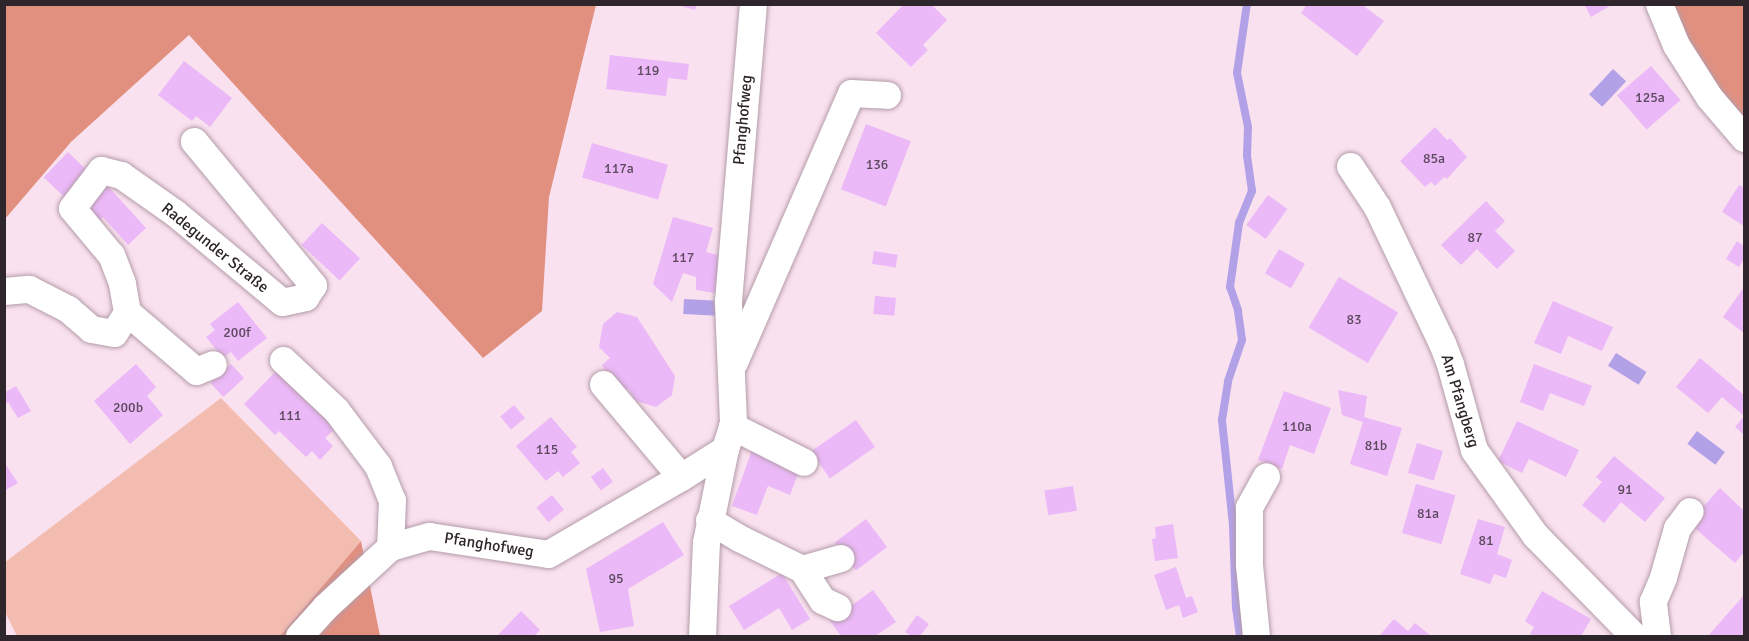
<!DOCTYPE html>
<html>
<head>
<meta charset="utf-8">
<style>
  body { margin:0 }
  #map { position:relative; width:1749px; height:641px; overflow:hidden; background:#fae1ef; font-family:Signika,sans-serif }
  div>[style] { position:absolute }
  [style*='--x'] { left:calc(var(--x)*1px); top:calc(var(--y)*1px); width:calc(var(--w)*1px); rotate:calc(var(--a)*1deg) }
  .green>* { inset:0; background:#f3bcb1 }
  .forest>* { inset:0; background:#e19080 }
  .water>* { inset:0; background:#b3a1e8; transform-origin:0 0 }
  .stream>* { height:8px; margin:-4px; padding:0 4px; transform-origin:4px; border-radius:4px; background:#b3a1e8 }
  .building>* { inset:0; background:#ebb8f8; transform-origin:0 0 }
  .roads { filter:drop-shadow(0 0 2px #b39ca9) drop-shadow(0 0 2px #b39ca9) }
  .minor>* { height:27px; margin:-13.5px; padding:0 13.5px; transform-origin:13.5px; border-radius:13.5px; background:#fff }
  span { translate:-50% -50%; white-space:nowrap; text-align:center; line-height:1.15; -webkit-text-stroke:5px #fff; paint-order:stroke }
  .number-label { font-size:14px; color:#5d4a5e }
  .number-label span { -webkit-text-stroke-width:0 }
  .street-label { font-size:16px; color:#2e262a }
  .frame { position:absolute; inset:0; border:6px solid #2e262a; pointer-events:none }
</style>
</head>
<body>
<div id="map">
  <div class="green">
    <i style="clip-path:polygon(221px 398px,361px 541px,280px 636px,17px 636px,5px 612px,4px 563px)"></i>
  </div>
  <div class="forest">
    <i style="clip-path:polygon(5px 4px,596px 5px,549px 197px,542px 311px,483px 358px,189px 35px,71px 142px,5px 219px)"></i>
    <i style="clip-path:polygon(1659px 5px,1744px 5px,1744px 131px)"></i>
    <i style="clip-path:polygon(361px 541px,380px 636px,280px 636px)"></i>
  </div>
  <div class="water">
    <i style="left:1613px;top:69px;width:18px;height:35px;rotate:43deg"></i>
    <i style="left:684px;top:299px;width:34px;height:15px;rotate:3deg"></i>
    <i style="left:1616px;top:353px;width:36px;height:15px;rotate:32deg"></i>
    <i style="left:1697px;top:431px;width:35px;height:16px;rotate:37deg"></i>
  </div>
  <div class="stream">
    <i style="--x:1240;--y:636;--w:28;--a:-98"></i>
    <i style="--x:1236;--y:608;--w:83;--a:-92.1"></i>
    <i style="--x:1233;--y:525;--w:106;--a:-96"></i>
    <i style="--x:1222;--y:420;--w:39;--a:-81"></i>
    <i style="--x:1228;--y:381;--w:43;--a:-71.1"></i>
    <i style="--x:1242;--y:340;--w:30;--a:-98"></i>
    <i style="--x:1238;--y:310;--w:24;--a:-109"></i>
    <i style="--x:1230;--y:287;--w:65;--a:-82"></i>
    <i style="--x:1239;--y:223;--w:35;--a:-68"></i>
    <i style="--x:1252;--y:191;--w:36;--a:-98"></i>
    <i style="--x:1247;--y:155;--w:28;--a:-88"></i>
    <i style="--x:1248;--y:127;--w:55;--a:-101.5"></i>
    <i style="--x:1237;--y:73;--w:70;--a:-81.8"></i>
  </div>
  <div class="building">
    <i style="clip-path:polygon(674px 4px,697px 4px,695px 10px)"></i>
    <i style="clip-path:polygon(904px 4px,931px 4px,947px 20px,923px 45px,928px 50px,911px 67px,876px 33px)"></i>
    <i style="clip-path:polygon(1307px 4px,1361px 4px,1384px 21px,1357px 56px,1301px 13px)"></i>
    <i style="clip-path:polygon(1584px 4px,1613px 4px,1591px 17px)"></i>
    <i style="clip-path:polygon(610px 55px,689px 64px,687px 80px,668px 78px,666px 96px,606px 89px)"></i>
    <i style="clip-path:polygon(184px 61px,232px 98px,210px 127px,196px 116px,192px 121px,158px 95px)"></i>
    <i style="left:1651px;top:66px;width:45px;height:45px;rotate:49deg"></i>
    <i style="left:866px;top:124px;width:48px;height:70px;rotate:21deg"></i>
    <i style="clip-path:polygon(1435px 127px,1447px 140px,1450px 138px,1467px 157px,1447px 179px,1444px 177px,1435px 186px,1431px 182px,1425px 187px,1400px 161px)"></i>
    <i style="left:592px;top:143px;width:79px;height:36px;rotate:16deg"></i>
    <i style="left:68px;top:152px;width:29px;height:35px;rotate:44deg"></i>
    <i style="clip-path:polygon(106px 184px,146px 228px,128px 245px,103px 217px,97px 223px,87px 212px,93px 207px,87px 200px)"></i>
    <i style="clip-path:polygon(1739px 185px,1744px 188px,1744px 226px,1722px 212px)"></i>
    <i style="left:1268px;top:195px;width:24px;height:37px;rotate:36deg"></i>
    <i style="clip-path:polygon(1486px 201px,1505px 221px,1495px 231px,1515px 251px,1497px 269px,1477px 249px,1461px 265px,1441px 245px)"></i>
    <i style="clip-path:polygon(673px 217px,713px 228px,706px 252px,722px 256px,721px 294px,696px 290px,696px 277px,683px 273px,672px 302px,653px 284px)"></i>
    <i style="left:322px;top:223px;width:52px;height:30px;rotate:43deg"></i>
    <i style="clip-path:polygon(1737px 241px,1744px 246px,1744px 259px,1739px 267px,1726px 259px)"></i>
    <i style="left:1279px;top:249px;width:30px;height:28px;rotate:30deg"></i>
    <i style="left:874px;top:251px;width:24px;height:13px;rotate:9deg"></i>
    <i style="left:1339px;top:277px;width:69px;height:59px;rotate:31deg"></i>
    <i style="clip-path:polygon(1744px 287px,1744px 333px,1723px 317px)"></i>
    <i style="left:875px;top:296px;width:21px;height:18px;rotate:5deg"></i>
    <i style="clip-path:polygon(1553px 301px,1613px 327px,1602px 351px,1568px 336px,1561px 354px,1534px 343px)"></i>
    <i style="clip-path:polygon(238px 302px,267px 338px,238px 361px,231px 352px,223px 358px,206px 337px,215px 330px,210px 324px)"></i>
    <i style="clip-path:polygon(617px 312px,637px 317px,675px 376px,672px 395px,656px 407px,636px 401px,628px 389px,619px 395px,602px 365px,610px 358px,599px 347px,603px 324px)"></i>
    <i style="clip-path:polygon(1700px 358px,1744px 395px,1744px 435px,1735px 427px,1744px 416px,1722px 397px,1708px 413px,1676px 387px)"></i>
    <i style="clip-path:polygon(136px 364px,156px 387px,147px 396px,163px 415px,130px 444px,94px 401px)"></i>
    <i style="left:231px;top:364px;width:19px;height:28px;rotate:47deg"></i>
    <i style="clip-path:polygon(1534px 364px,1592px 386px,1584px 406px,1550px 393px,1543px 411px,1520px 402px)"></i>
    <i style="clip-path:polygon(277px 370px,336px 428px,325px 438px,333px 446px,320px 460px,312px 451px,306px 457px,279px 431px,275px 435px,244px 404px)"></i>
    <i style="clip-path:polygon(16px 386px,31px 411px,18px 418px,8px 402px,4px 405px,4px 393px)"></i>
    <i style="clip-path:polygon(1338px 390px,1367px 396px,1364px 417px,1402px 428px,1387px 476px,1350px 464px,1363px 422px,1342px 415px)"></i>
    <i style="clip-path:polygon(1284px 391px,1331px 408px,1314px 454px,1290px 445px,1282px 469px,1258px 460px)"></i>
    <i style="left:514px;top:405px;width:17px;height:18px;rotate:50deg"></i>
    <i style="clip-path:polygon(551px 417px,577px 447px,571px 452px,580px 463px,563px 477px,558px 471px,546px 481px,516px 446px)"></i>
    <i style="left:856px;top:420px;width:33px;height:55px;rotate:55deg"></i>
    <i style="clip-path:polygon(1517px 421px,1579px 450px,1566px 477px,1529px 459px,1522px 473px,1498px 461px)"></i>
    <i style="left:1417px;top:443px;width:27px;height:31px;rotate:17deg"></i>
    <i style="clip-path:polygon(752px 450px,784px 461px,782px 468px,798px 474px,790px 495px,768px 486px,757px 515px,732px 506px)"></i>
    <i style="clip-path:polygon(1614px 456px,1665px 498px,1645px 522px,1621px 502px,1604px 523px,1582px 505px,1602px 482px,1596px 477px)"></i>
    <i style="clip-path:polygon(4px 462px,18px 483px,4px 491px)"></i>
    <i style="left:603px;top:468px;width:17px;height:15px;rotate:54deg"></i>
    <i style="left:1416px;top:484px;width:41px;height:51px;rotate:16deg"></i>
    <i style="left:1073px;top:486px;width:25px;height:29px;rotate:81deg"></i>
    <i style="clip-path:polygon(1720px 488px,1744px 511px,1744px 552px,1735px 563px,1689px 523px)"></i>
    <i style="left:552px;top:495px;width:19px;height:20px;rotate:51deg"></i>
    <i style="left:866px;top:519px;width:35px;height:39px;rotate:53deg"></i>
    <i style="clip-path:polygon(1478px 519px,1505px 527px,1497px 554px,1512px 560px,1506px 578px,1494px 574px,1490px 584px,1460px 574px)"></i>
    <i style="clip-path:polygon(663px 522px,684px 555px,628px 589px,634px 626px,600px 632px,586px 569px)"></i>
    <i style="clip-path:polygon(1173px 524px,1178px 558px,1155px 561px,1152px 539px,1156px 538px,1155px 527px)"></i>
    <i style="clip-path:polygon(1176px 567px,1186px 598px,1192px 596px,1198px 612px,1183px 618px,1179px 605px,1166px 610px,1154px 575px)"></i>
    <i style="clip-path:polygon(782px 573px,810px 619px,792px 630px,779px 608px,744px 630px,729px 606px)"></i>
    <i style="clip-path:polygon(873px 590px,896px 622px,875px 636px,841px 636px,830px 621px)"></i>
    <i style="clip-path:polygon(1542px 591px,1591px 619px,1581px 636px,1534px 636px,1530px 634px,1534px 627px,1525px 621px)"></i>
    <i style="clip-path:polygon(1744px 595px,1744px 636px,1708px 636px)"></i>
    <i style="clip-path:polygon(521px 611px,540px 630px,534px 636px,497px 636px)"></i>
    <i style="clip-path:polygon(917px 615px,929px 624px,920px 636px,912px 636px,905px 632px)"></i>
    <i style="clip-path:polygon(1394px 619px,1408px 631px,1415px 623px,1431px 636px,1379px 636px)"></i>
  </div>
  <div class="roads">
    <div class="minor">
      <i style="--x:1659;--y:4;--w:44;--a:67.5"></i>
      <i style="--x:1676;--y:45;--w:62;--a:57.6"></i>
      <i style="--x:1709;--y:97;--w:54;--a:49.5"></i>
      <i style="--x:1350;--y:166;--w:49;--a:56.6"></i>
      <i style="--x:1377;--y:207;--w:151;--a:64.5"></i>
      <i style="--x:1442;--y:343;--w:22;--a:69"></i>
      <i style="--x:1450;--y:364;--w:89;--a:74.4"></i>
      <i style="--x:1474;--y:450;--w:105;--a:54.3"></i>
      <i style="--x:1535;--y:535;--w:141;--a:45.6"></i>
      <i style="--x:4;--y:291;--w:25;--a:-5"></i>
      <i style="--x:29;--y:289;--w:44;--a:27.1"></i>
      <i style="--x:68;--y:309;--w:30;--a:41"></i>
      <i style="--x:91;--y:329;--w:23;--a:10"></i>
      <i style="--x:114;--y:333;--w:25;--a:-58"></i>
      <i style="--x:127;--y:312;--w:29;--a:-100"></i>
      <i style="--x:122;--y:283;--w:30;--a:-111"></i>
      <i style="--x:111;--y:255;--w:61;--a:-129.7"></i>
      <i style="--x:72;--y:208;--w:48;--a:-52.7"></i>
      <i style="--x:101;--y:170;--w:21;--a:14"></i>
      <i style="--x:121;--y:175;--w:66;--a:35.1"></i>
      <i style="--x:175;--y:213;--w:139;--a:39.8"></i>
      <i style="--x:282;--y:302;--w:24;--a:-12"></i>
      <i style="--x:305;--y:297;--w:14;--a:-56"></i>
      <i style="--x:313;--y:285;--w:187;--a:-129.6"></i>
      <i style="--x:127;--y:312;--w:91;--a:40.5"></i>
      <i style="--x:196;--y:371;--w:18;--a:-22"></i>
      <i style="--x:283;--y:360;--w:73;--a:43.3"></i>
      <i style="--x:336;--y:410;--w:70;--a:53.1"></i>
      <i style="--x:378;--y:466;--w:37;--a:68"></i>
      <i style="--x:392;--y:500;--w:47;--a:92.4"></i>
      <i style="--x:734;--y:362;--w:293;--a:-66.5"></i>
      <i style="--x:851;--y:93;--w:36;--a:3"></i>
      <i style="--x:603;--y:384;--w:121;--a:50"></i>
      <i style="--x:732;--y:426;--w:80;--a:26.6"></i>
      <i style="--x:709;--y:520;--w:35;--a:31"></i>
      <i style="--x:739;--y:538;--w:70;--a:26.2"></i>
      <i style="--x:802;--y:569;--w:40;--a:-16"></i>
      <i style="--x:802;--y:569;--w:37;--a:57"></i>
      <i style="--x:822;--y:600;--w:17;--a:25"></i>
      <i style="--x:299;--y:636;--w:39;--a:-48"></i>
      <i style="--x:325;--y:607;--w:88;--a:-42.7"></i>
      <i style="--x:390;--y:547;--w:41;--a:-15.8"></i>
      <i style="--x:429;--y:536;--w:120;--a:8.6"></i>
      <i style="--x:548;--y:554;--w:154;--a:-30.1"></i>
      <i style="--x:681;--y:477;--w:52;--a:-32.5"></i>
      <i style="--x:702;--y:636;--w:94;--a:-87.6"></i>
      <i style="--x:706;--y:542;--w:95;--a:-78.5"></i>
      <i style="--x:725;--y:449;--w:28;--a:-73"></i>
      <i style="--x:733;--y:422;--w:121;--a:-92.4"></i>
      <i style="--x:728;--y:301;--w:298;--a:-85.2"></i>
      <i style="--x:1256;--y:636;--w:71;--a:-95.6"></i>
      <i style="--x:1249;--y:565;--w:58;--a:-90"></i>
      <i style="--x:1249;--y:507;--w:35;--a:-61"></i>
      <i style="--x:1657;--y:636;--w:35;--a:-97"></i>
      <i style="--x:1653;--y:601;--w:26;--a:-67"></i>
      <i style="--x:1663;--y:577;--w:51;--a:-74.1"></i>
      <i style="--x:1677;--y:528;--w:21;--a:-53"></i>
    </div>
  </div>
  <div class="number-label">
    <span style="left:648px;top:71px">119</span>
    <span style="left:1650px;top:98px">125a</span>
    <span style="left:1434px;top:159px">85a</span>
    <span style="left:877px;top:165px">136</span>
    <span style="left:619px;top:169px">117a</span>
    <span style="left:1475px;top:238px">87</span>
    <span style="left:683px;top:258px">117</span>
    <span style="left:1354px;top:320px">83</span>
    <span style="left:237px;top:333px">200f</span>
    <span style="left:128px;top:408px">200b</span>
    <span style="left:290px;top:416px">111</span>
    <span style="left:1297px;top:427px">110a</span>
    <span style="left:1376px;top:446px">81b</span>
    <span style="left:547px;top:450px">115</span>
    <span style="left:1625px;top:490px">91</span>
    <span style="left:1428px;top:514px">81a</span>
    <span style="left:1486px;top:541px">81</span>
    <span style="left:616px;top:579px">95</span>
  </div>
  <div class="street-label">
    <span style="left:743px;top:120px;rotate:-85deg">Pfanghofweg</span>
    <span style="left:215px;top:248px;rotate:39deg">Radegunder Straße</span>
    <span style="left:1460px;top:401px;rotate:73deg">Am Pfangberg</span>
    <span style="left:489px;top:545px;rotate:9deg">Pfanghofweg</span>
  </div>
  <div class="frame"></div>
</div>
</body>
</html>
